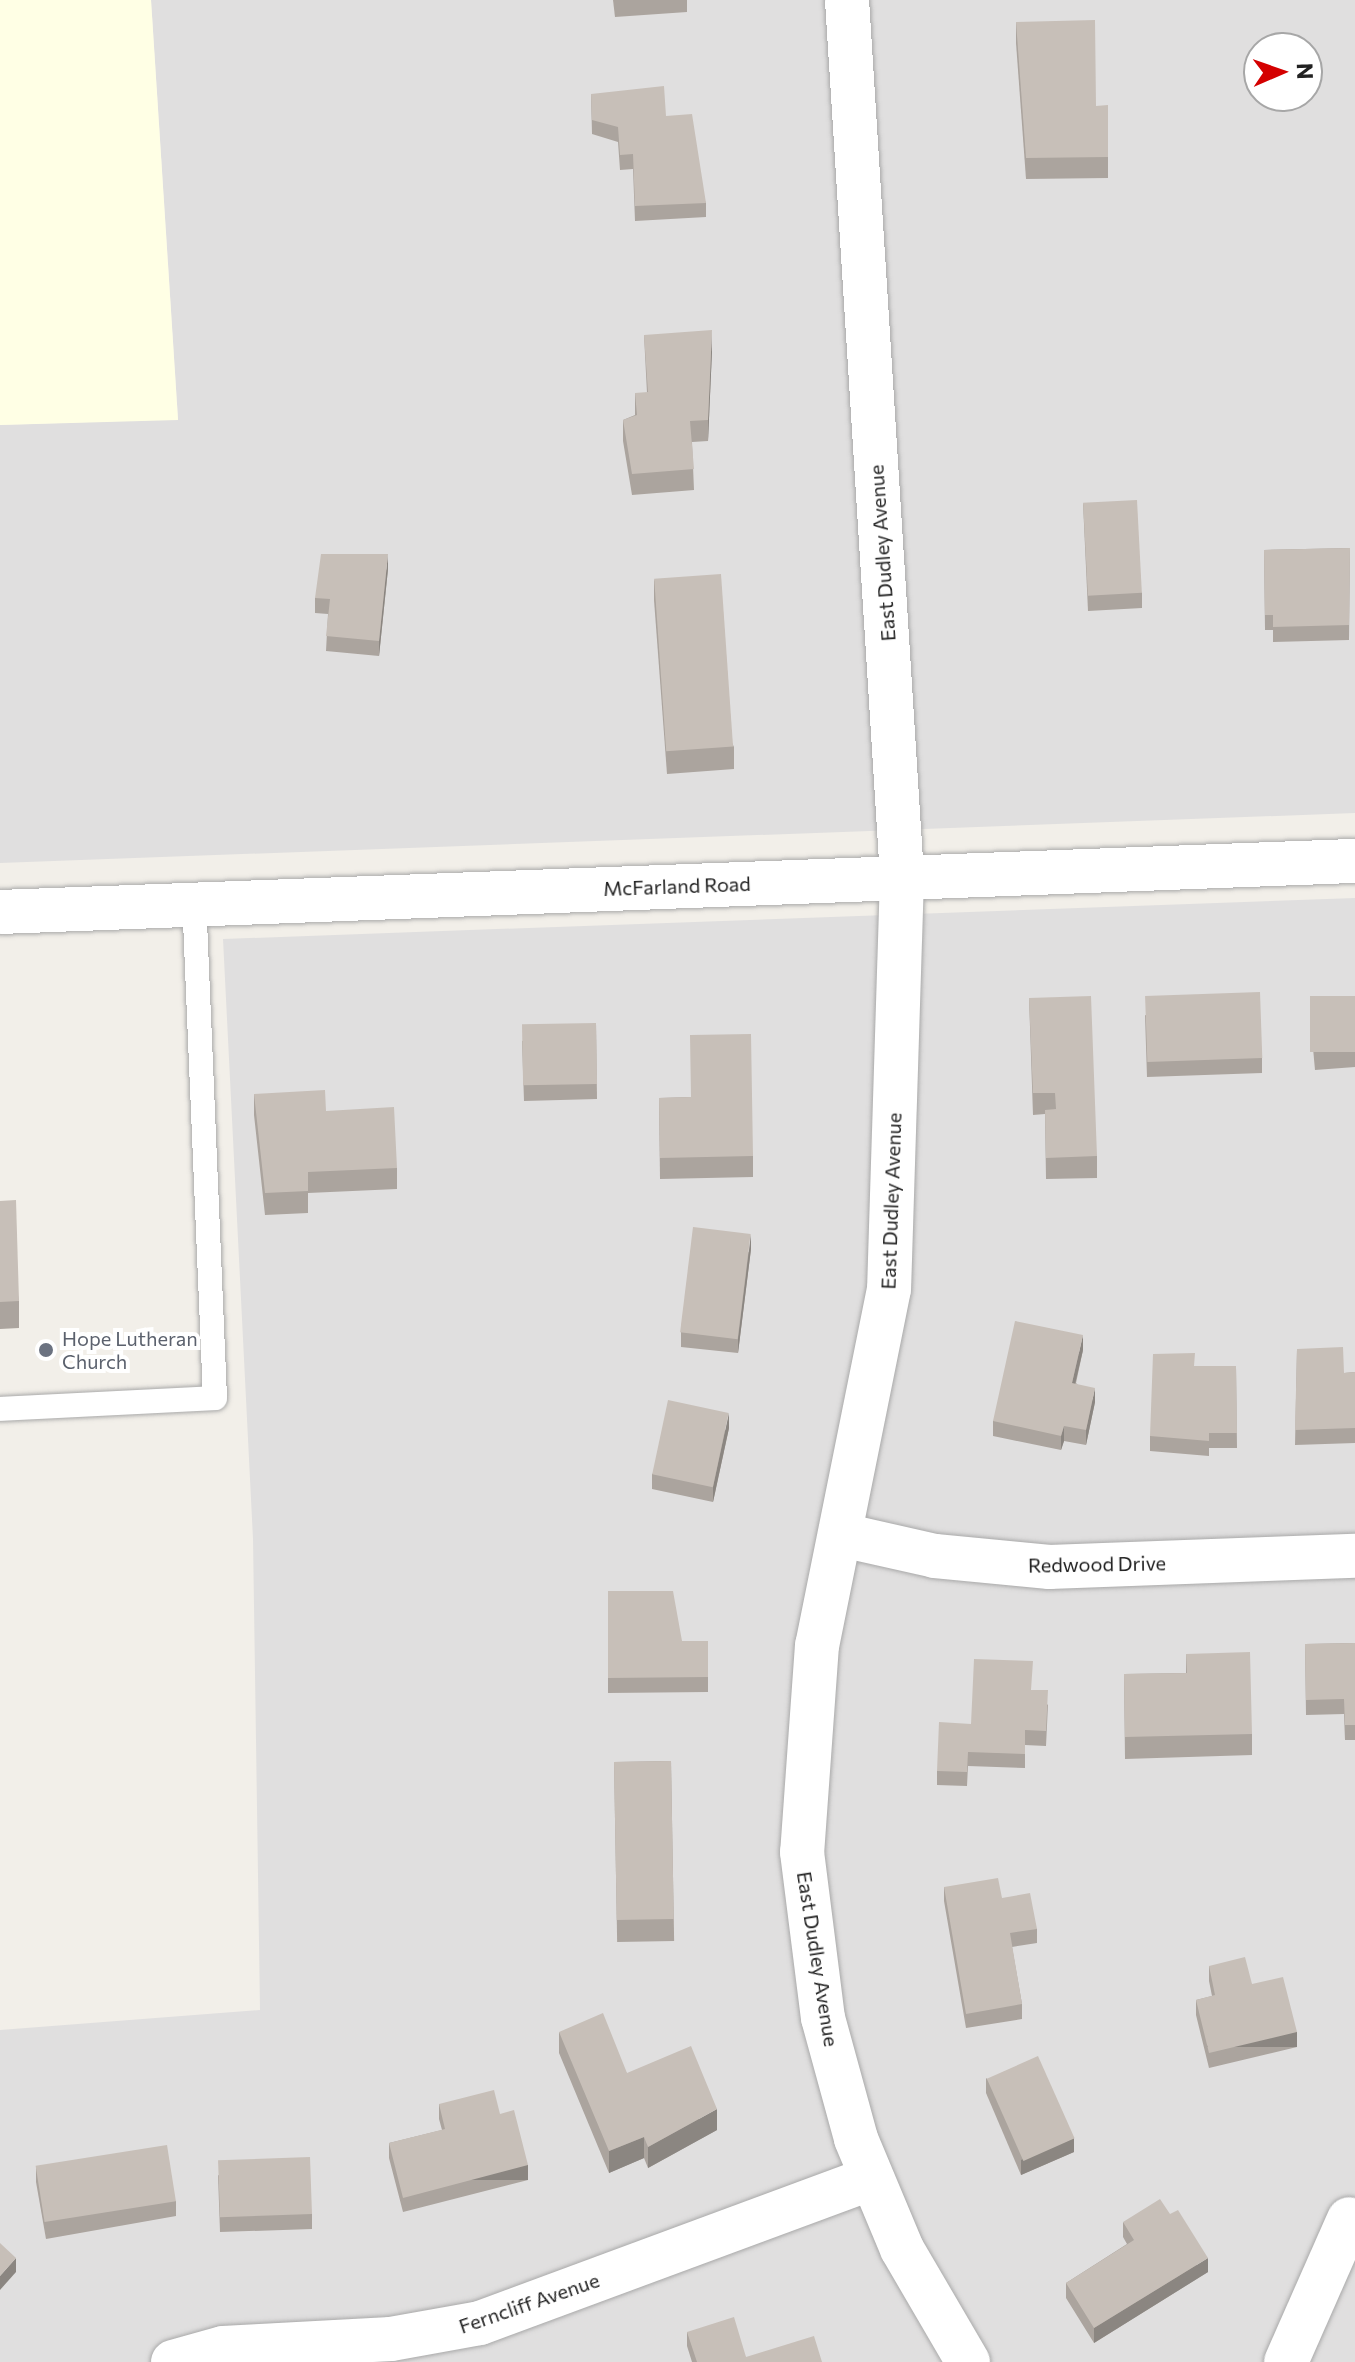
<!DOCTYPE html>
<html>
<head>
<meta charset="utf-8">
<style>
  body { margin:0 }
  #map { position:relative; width:1355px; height:2362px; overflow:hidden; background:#f2efe9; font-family:Commissioner,sans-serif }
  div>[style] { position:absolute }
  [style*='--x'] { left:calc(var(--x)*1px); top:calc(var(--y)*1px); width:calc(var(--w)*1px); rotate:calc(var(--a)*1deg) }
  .residential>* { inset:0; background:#e0dfdf }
  .education>* { inset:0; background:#ffffe5 }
  .roads { filter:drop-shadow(0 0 2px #a9a9a9) drop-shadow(0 0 2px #a9a9a9) }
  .service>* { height:24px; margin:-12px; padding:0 12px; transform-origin:12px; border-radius:12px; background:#fff }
  .minor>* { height:44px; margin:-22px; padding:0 22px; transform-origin:22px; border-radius:22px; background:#fff }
  .tertiary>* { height:44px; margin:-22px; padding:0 22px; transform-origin:22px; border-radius:22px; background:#fff }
  .wall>* { inset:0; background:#aba49e; transform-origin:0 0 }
  .shaded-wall>* { inset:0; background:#8b8681; transform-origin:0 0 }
  .building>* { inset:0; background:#c7bfb8; transform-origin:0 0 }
  .dots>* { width:22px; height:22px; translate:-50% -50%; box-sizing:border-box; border:4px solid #fff; border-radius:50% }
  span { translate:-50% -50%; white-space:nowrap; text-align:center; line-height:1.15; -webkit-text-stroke:8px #fff; paint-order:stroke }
  .street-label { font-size:20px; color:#222 }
  .worship-label { font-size:20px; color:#5b616d }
  .left { translate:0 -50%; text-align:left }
  .north { position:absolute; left:1243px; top:32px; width:80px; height:80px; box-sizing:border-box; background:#fff; border:2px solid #a7a7a7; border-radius:50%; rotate:88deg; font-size:22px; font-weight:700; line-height:32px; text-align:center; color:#222 }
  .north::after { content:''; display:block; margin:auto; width:28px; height:36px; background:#d40000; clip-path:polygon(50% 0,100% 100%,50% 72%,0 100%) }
</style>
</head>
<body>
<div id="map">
  <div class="residential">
    <i style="clip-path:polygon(evenodd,151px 0,1355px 0,1355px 813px,0 863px,0 425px,178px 419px,151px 0,1259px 48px,1307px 48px,1307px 96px,1259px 96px,1259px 48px)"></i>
    <i style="clip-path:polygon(1355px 898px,1355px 2362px,0 2362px,0 2030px,260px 2010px,253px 1539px,223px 939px)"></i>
  </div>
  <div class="education">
    <i style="clip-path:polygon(0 0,151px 0,178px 420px,0 425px)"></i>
  </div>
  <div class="roads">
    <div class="service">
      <i style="--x:0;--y:1409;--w:215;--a:-2.9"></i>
      <i style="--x:215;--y:1398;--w:493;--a:-92.4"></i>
    </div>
    <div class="minor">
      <i style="--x:847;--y:0;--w:879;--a:86.41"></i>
      <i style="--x:902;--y:877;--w:412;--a:91.8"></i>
      <i style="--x:889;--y:1289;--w:363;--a:101.4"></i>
      <i style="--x:817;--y:1645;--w:208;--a:94.1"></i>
      <i style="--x:802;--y:1852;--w:167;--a:82.8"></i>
      <i style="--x:823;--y:2018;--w:125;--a:74.7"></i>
      <i style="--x:856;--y:2139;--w:119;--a:67.3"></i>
      <i style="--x:902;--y:2249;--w:131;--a:59.7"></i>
      <i style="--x:842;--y:1535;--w:95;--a:12.7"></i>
      <i style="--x:935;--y:1556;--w:115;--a:5.5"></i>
      <i style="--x:1049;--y:1567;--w:306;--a:-2.1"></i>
      <i style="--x:173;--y:2362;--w:52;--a:-15.6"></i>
      <i style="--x:223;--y:2348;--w:168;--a:-3.1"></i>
      <i style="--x:391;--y:2339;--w:90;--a:-10.2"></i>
      <i style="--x:480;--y:2323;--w:417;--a:-20.3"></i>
      <i style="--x:1286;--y:2362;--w:156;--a:-66.2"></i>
    </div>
    <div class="tertiary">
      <i style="--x:0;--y:912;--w:1356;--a:-2.16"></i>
    </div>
  </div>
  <div class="wall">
    <i style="clip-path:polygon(613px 0,687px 0,687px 12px,615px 17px)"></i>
    <i style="clip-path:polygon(1016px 22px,1096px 106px,1108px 157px,1108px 178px,1026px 179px,1016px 43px)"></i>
    <i style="clip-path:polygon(591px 94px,666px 116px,706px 203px,706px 217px,635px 221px,633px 169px,620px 170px,618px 142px,592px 134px)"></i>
    <i style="clip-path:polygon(644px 335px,712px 351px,708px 441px,692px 442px,694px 490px,632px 495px,623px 441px,623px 420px,635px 415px,635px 393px,647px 393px)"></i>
    <i style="clip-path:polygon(1083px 503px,1142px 593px,1142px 608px,1088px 611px)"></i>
    <i style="clip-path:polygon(1350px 548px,1349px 640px,1273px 642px,1273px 630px,1265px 630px,1264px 550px)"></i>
    <i style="clip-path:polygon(388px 569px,379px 656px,326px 651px,328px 614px,315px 613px,315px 598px)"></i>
    <i style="clip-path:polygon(654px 579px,734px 747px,734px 769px,667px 774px,654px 600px)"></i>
    <i style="clip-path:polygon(1355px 996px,1355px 1067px,1315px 1070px,1310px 1015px,1310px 1000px)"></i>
    <i style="clip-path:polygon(1029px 998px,1097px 1156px,1097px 1178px,1046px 1179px,1045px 1114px,1033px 1115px)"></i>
    <i style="clip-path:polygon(1145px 1015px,1262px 1058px,1262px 1073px,1147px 1077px)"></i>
    <i style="clip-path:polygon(596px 1023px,597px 1099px,524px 1101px,522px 1041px)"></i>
    <i style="clip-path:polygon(254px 1094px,326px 1111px,397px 1168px,397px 1189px,308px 1193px,308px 1213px,265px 1215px,254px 1115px)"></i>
    <i style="clip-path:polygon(691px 1097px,753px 1156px,753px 1177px,660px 1179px,659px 1098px)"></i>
    <i style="clip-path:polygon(0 1201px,19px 1301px,19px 1328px,0 1329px)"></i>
    <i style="clip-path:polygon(751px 1249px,738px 1353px,681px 1347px,681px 1332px)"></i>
    <i style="clip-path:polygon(1297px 1349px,1344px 1373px,1355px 1372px,1355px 1443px,1295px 1445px)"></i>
    <i style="clip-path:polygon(1083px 1350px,1076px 1383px,1095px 1402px,1086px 1445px,1064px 1441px,1061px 1450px,993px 1436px,993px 1421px)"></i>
    <i style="clip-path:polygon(1195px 1366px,1236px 1366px,1237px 1448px,1209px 1448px,1209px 1456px,1150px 1451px,1150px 1436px)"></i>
    <i style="clip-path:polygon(729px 1428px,713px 1502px,652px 1489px,652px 1474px)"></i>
    <i style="clip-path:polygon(608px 1591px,682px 1641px,708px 1641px,708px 1692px,608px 1693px)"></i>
    <i style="clip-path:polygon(1355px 1643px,1355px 1740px,1345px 1740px,1344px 1714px,1306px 1715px,1305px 1644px)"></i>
    <i style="clip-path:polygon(1186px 1654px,1252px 1734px,1252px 1755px,1125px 1759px,1124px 1674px,1186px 1673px)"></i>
    <i style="clip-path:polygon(1032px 1690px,1048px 1705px,1046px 1746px,1025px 1745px,1025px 1768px,968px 1766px,967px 1786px,937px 1785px,937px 1771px,971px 1724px)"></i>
    <i style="left:671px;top:1761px;width:180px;height:57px;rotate:89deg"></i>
    <i style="clip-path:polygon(944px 1887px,1002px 1898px,1037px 1929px,1037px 1943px,1012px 1947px,1022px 2004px,1022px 2019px,966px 2028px,944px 1901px)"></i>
    <i style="clip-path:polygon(1209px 1966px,1252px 1984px,1297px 2047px,1209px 2068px,1196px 2015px,1196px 2000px,1212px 1996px,1209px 1981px)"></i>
    <i style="clip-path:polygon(559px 2032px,627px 2073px,717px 2130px,648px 2168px,644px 2158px,609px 2173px,559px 2053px)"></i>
    <i style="clip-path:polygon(986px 2078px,1074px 2152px,1021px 2175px,986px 2093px)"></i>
    <i style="clip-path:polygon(439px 2104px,500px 2114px,528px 2180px,403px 2212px,389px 2158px,389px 2143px,442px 2130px,439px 2119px)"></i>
    <i style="clip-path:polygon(36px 2167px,176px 2201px,176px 2216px,46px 2239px,36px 2182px)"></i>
    <i style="clip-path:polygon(218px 2175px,312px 2214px,312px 2229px,220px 2232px)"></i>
    <i style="clip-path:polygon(1123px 2222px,1208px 2272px,1094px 2343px,1066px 2298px,1066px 2283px,1127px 2244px,1123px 2237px)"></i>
    <i style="clip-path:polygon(687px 2332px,746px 2357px,822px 2362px,692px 2362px,687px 2346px)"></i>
  </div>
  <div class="shaded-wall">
    <i style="clip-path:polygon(712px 330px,712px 351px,708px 441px,708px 420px)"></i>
    <i style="clip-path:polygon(388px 554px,388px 569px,379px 656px,379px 641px)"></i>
    <i style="clip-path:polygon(751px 1234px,751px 1249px,738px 1353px,738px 1339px)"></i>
    <i style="clip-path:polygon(1083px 1335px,1083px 1350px,1072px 1397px,1072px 1383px)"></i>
    <i style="clip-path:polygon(1095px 1388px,1095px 1402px,1086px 1445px,1086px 1430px)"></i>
    <i style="clip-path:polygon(729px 1413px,729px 1428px,713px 1502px,713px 1487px)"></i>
    <i style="clip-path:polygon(1064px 1426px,1064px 1441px,1061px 1450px,1061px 1436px)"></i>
    <i style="left:1297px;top:2032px;width:15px;height:90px;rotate:90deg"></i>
    <i style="clip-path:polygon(717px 2109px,717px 2130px,648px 2168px,648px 2147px)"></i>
    <i style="clip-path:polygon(644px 2137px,644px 2158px,609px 2173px,609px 2151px)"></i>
    <i style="clip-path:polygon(1074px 2138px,1074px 2152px,1021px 2175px,1021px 2160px)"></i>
    <i style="left:528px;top:2165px;width:15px;height:129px;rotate:90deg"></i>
    <i style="clip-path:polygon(16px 2258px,16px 2272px,0 2290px,0 2276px)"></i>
    <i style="clip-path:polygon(1208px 2258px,1208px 2272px,1094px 2343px,1094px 2328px)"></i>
  </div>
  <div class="building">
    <i style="clip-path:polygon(1095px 20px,1096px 106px,1108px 105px,1108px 157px,1026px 158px,1016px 22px)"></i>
    <i style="clip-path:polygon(664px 86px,666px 116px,692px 114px,706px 203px,635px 206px,633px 154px,620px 155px,618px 127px,592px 120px,591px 94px)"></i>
    <i style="clip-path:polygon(712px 330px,708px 420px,690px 421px,694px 469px,632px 474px,623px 420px,637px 415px,635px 393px,648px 392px,644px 335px)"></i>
    <i style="left:1137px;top:500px;width:93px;height:54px;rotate:87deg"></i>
    <i style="clip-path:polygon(1350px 548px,1349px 625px,1273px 627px,1273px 615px,1265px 615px,1264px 550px)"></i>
    <i style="clip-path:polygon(321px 554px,388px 554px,379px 641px,326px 636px,330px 599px,315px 598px)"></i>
    <i style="left:721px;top:574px;width:173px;height:67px;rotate:86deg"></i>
    <i style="left:1260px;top:992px;width:66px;height:115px;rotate:88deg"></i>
    <i style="clip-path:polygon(1091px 996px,1097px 1156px,1046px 1158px,1045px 1110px,1056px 1109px,1055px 1093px,1033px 1093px,1029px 998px)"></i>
    <i style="left:1355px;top:996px;width:56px;height:45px;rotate:90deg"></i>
    <i style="left:596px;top:1023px;width:61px;height:74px;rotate:89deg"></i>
    <i style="clip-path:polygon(751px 1034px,753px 1156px,660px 1158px,659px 1098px,691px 1097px,690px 1035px)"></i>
    <i style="clip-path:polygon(325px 1090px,326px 1111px,394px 1107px,397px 1168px,308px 1172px,308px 1191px,265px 1193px,254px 1094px)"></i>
    <i style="clip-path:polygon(16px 1200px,19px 1301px,0 1302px,0 1201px)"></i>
    <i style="left:693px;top:1227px;width:58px;height:106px;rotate:7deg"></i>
    <i style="clip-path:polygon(1015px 1321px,1083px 1335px,1072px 1383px,1095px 1388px,1086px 1430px,1064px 1426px,1061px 1436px,993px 1421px)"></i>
    <i style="clip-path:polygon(1343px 1347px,1344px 1373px,1355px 1372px,1355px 1428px,1295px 1430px,1297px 1349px)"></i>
    <i style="clip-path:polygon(1195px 1353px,1194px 1366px,1236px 1366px,1237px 1433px,1209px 1433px,1209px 1441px,1150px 1436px,1153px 1354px)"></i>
    <i style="left:668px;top:1400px;width:62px;height:76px;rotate:12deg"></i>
    <i style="clip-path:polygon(608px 1591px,673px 1591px,682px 1641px,708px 1641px,708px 1677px,608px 1678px)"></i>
    <i style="clip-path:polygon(1355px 1643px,1355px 1725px,1345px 1725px,1344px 1699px,1306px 1700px,1305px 1644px)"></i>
    <i style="clip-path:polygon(1250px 1652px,1252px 1734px,1125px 1737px,1124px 1674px,1187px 1673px,1186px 1654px)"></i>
    <i style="clip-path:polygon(974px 1659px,1033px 1661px,1031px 1690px,1048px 1690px,1046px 1731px,1025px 1730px,1025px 1754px,968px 1752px,967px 1772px,937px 1771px,939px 1722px,971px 1724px)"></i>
    <i style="left:671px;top:1761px;width:158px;height:57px;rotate:89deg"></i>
    <i style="clip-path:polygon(998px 1878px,1002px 1898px,1030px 1893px,1037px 1929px,1010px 1933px,1022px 2004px,966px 2014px,944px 1887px)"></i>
    <i style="clip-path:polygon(1245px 1957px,1252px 1984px,1283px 1977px,1297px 2032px,1209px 2053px,1196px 2000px,1215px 1995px,1209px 1966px)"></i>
    <i style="clip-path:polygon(603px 2013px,627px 2073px,691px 2046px,717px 2109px,648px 2147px,644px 2137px,609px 2151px,559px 2032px)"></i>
    <i style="left:1038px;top:2056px;width:90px;height:56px;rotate:66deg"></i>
    <i style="clip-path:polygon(494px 2090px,500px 2114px,514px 2110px,528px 2165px,403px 2198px,389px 2143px,445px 2129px,439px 2104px)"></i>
    <i style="left:167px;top:2145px;width:57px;height:133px;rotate:81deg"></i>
    <i style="left:310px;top:2157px;width:57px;height:92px;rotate:88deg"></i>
    <i style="clip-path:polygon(1160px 2199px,1170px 2214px,1178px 2210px,1208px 2258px,1094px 2328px,1066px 2283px,1134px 2240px,1123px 2222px)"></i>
    <i style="clip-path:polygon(0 2243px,16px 2258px,0 2276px)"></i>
    <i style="clip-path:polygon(734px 2317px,746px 2357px,814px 2336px,822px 2362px,697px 2362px,687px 2332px)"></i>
  </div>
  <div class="dots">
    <i style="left:46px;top:1350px;background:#6b7280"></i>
  </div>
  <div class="street-label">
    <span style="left:882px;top:553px;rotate:-94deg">East Dudley Avenue</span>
    <span style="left:677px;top:886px;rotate:-2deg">McFarland Road</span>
    <span style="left:891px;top:1201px;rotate:-88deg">East Dudley Avenue</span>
    <span style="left:1097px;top:1564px;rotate:-1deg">Redwood Drive</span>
    <span style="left:818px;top:1959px;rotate:81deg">East Dudley Avenue</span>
    <span style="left:529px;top:2303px;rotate:-19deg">Ferncliff Avenue</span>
  </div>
  <div class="worship-label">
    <span class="left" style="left:62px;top:1350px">Hope Lutheran<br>Church</span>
  </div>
  <div class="north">N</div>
</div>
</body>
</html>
